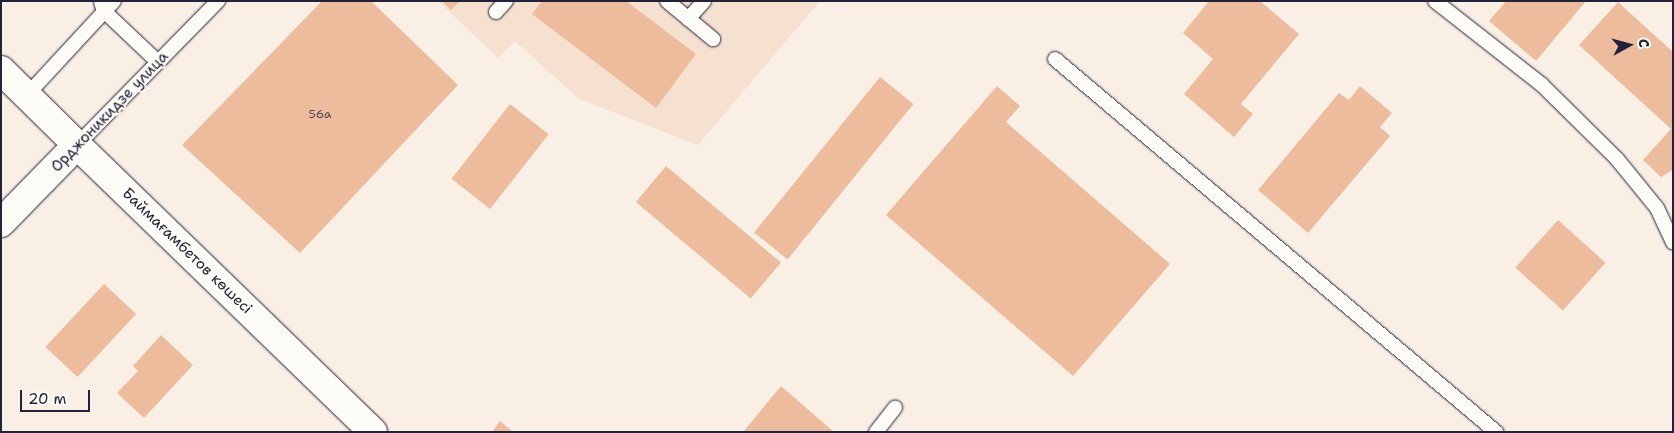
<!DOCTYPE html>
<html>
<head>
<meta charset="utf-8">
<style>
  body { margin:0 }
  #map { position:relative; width:1674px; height:433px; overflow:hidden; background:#faefe5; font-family:"Shantell Sans",sans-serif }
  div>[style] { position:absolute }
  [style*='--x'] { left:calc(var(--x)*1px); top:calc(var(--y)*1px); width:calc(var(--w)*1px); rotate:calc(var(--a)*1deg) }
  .built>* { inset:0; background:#f6e0cf }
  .building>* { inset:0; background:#ecbc9d; transform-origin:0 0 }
  .roads { filter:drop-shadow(0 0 1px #22223b) drop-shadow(0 0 1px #22223b) }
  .lane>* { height:14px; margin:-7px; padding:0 7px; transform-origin:7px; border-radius:7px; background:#fdfcf7 }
  .street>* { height:28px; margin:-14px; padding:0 14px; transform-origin:14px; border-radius:14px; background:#fdfcf7 }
  .secondary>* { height:28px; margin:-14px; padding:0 14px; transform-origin:14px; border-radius:14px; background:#fdfcf7 }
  span { translate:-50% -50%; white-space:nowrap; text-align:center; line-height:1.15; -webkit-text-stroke:4px #fdfcf7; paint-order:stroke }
  .number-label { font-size:12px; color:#544854 }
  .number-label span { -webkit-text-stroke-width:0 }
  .street-label { font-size:15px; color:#22223b }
  .frame { position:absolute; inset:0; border:2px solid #22223b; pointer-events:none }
  .north { position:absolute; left:1604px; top:20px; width:50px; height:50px; -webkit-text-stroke:4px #fdfcf7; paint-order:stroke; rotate:83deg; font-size:14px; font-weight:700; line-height:20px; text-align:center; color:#22223b }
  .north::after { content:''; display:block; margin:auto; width:18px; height:22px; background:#22223b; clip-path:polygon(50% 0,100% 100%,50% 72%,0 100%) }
  .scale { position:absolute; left:20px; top:390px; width:70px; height:22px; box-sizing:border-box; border:2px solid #22223b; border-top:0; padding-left:6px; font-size:15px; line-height:18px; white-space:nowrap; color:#22223b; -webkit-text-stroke:4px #fdfcf7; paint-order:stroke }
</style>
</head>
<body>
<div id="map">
  <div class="built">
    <i style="clip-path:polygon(438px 1px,820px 1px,698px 145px,579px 99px,515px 41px,498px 58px)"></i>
  </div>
  <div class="building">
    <i style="clip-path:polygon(322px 1px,371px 1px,458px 85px,300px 253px,182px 145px)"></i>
    <i style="clip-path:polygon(442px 1px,460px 1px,451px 10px)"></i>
    <i style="clip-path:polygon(542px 1px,626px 1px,696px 54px,656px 108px,532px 14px)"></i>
    <i style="clip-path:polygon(1209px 1px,1260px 1px,1299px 34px,1241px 104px,1253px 114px,1234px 137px,1184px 94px,1213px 59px,1183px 33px)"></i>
    <i style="clip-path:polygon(1506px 1px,1586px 1px,1536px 61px,1489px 21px)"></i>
    <i style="clip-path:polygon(1618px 2px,1673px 52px,1673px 170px,1661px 177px,1643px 160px,1671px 129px,1579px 45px)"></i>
    <i style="left:880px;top:77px;width:43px;height:200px;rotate:39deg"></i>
    <i style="clip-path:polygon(997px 86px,1020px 106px,1006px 122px,1170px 264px,1073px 376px,886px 215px)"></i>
    <i style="clip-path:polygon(1360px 86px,1392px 113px,1380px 127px,1390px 136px,1308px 233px,1258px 190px,1339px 93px,1349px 100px)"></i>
    <i style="left:510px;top:104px;width:49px;height:95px;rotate:38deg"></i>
    <i style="left:666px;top:166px;width:150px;height:47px;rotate:40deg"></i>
    <i style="left:1558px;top:220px;width:64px;height:64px;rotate:42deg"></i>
    <i style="left:104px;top:284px;width:44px;height:86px;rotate:43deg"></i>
    <i style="clip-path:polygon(161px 335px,193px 365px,144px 418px,117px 393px,138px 371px,133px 366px)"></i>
    <i style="clip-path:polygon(781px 386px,834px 432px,743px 432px)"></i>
    <i style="clip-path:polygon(500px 421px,513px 432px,492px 432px)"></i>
  </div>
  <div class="roads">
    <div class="lane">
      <i style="--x:667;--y:1;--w:60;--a:39.6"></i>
      <i style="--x:1435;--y:1;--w:135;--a:38.1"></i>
      <i style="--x:1541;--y:84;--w:107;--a:44.6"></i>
      <i style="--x:1617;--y:159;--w:63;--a:50.8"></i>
      <i style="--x:1657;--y:208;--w:38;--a:65"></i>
      <i style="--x:101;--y:2;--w:9;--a:72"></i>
      <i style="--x:104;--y:11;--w:74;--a:43.4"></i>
      <i style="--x:496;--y:12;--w:15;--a:-48"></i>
      <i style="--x:688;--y:19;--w:24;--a:-48"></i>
      <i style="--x:1055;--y:59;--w:578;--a:40.22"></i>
      <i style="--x:27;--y:95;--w:128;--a:-47.2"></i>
      <i style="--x:77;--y:145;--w:202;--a:-45.6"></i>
      <i style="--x:876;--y:432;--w:31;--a:-52"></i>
    </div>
    <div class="street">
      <i style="--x:77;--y:145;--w:412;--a:44.1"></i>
    </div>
    <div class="secondary">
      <i style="--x:1;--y:70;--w:107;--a:44.6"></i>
      <i style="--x:77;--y:145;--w:109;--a:134.3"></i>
    </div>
  </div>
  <div class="number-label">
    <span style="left:320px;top:115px">56а</span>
  </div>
  <div class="street-label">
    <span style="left:110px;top:112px;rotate:-46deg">Орджоникидзе улица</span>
    <span style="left:187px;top:251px;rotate:44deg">Баймағамбетов көшесі</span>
  </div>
  <div class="frame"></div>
  <div class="north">С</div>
  <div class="scale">20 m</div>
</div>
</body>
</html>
